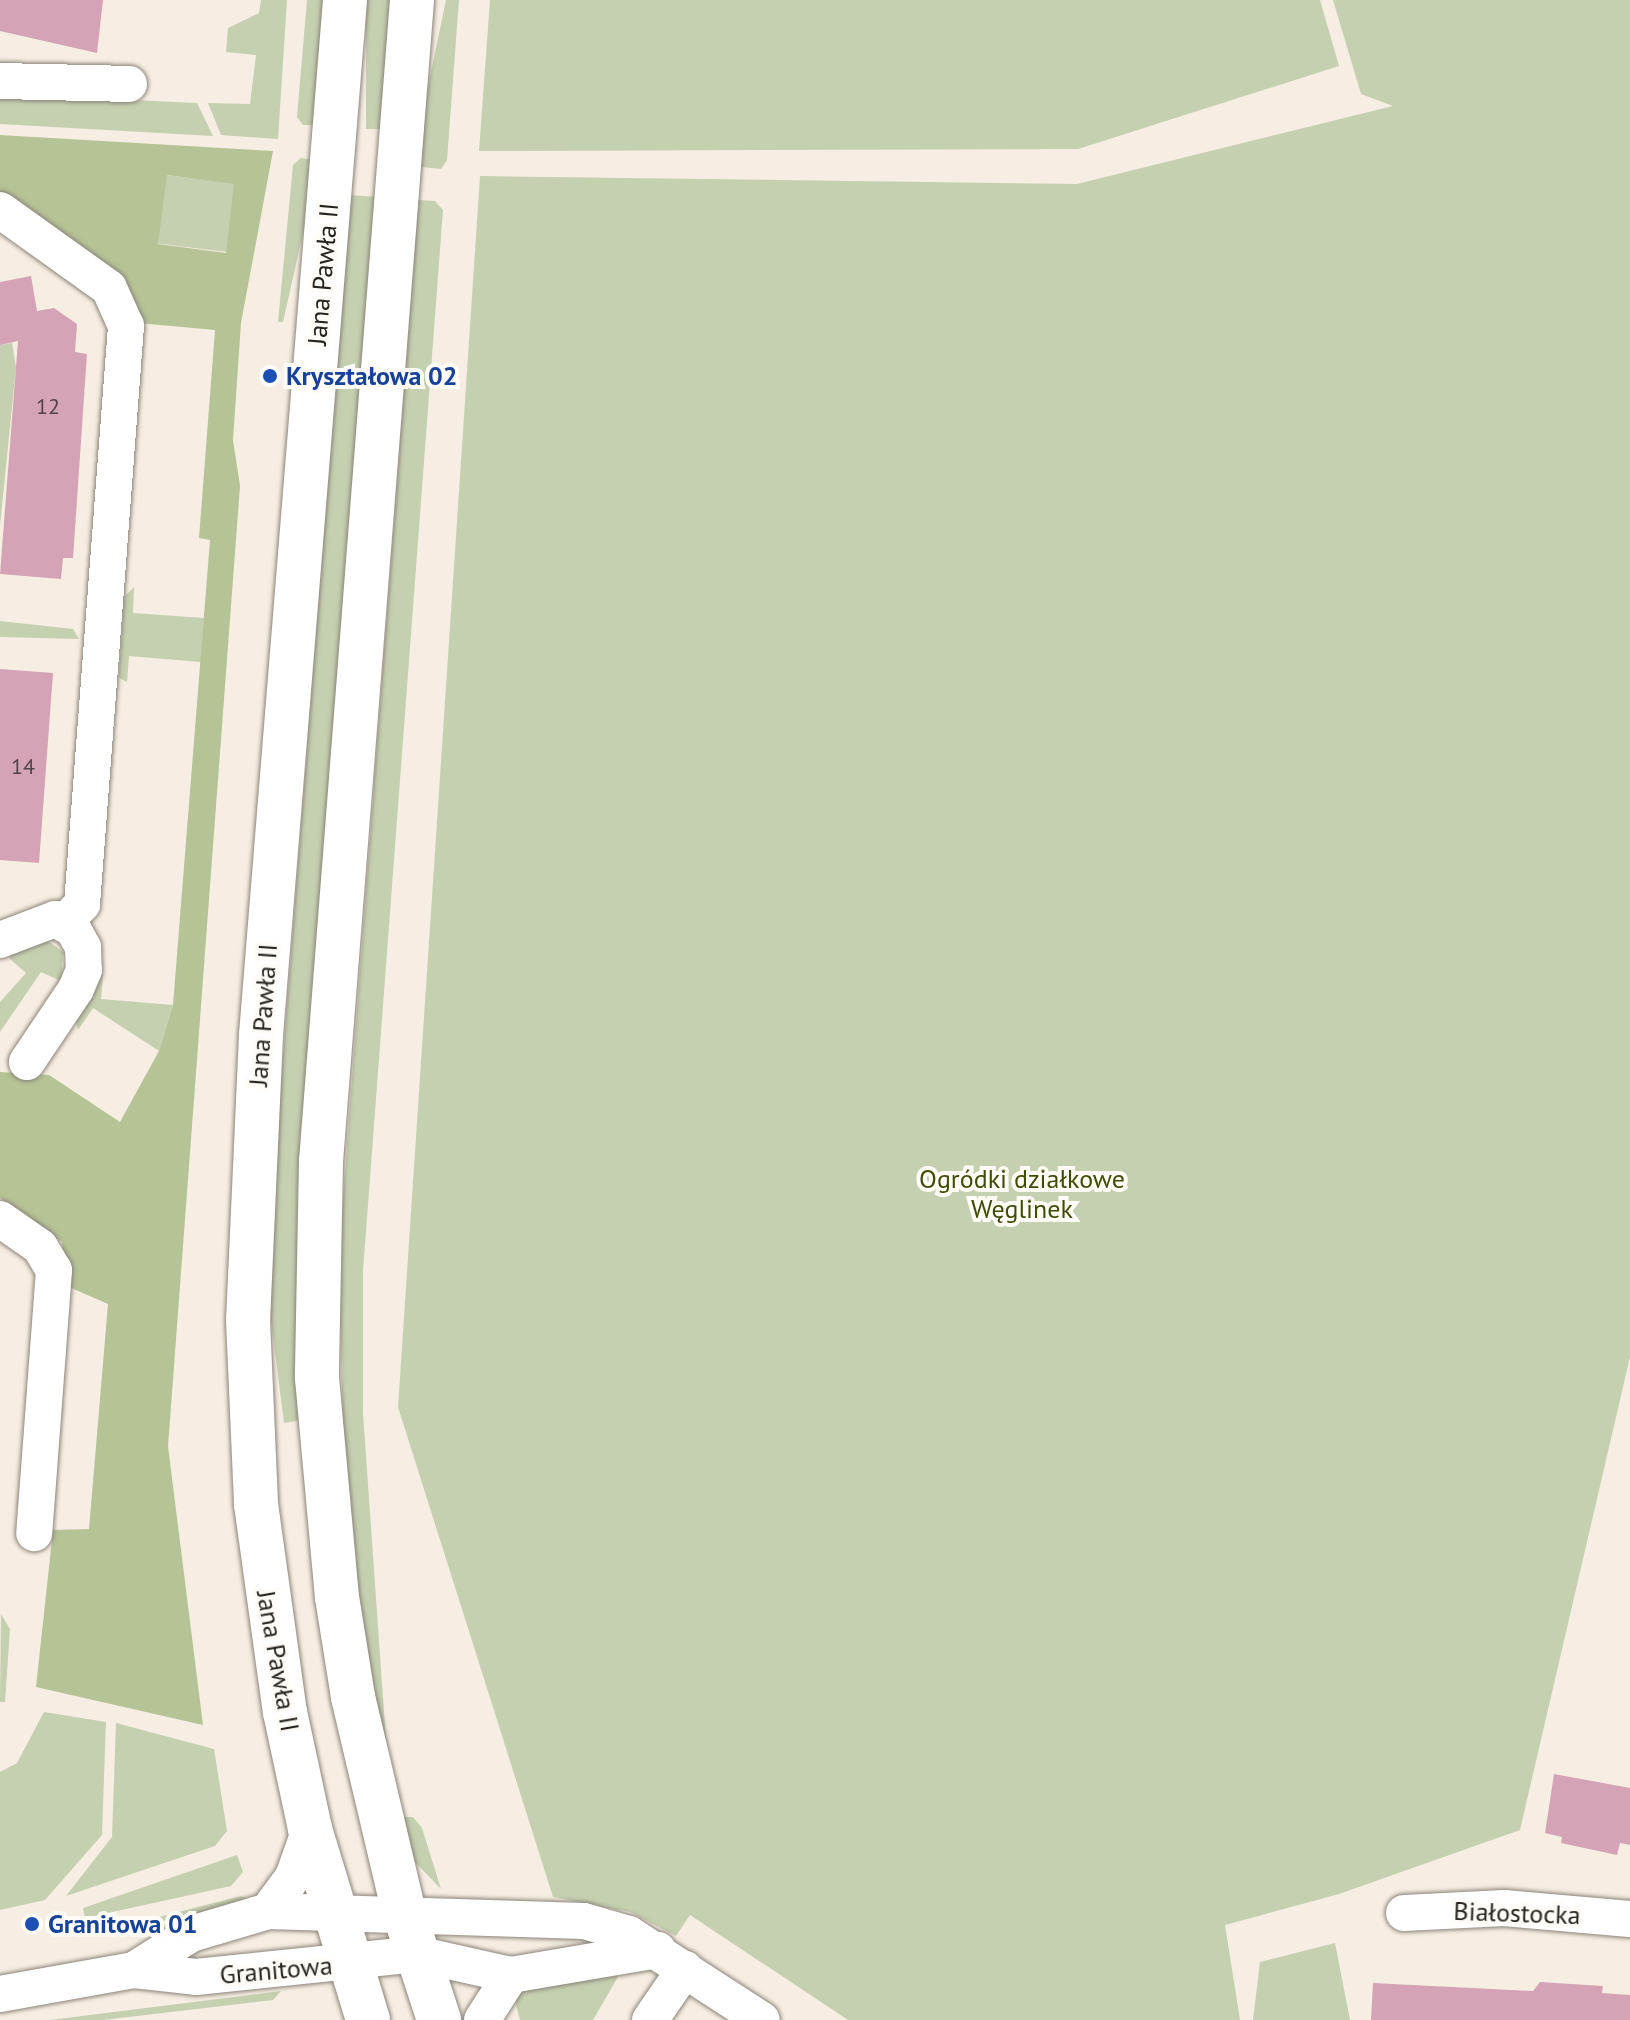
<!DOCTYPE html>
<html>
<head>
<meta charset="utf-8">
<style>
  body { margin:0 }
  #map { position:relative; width:1630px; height:2020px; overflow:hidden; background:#f6eee2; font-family:"PT Sans",sans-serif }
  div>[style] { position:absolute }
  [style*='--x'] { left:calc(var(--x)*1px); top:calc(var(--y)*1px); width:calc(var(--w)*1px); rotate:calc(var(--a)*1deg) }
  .green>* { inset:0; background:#c5d0b0; transform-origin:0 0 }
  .forest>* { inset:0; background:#b5c396 }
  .building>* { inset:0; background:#d4a3b6 }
  .roads { filter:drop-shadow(0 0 2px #8b8479) drop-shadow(0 0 2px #8b8479) }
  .minor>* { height:36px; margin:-18px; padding:0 18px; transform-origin:18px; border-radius:18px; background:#fff }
  .major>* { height:44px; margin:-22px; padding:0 22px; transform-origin:22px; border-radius:22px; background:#fff }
  .dots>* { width:22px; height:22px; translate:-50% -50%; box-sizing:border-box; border:4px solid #fffcf7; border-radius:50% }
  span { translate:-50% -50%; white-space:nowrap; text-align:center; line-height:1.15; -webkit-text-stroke:8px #fffcf7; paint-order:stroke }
  .number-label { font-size:22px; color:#524446 }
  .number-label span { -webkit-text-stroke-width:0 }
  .street-label { font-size:26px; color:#272420 }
  .transit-label { font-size:26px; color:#164399; font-weight:700 }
  .left { translate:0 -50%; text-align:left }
  .park-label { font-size:26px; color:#3e4d04 }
</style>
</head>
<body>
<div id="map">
  <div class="green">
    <i style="clip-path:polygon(261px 0,287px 0,278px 139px,221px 135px,208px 103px,250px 104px,256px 55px,226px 52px,228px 28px,259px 13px)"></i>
    <i style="clip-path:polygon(307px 0,326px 0,316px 125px,303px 125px,297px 117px)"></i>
    <i style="left:366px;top:0;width:29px;height:129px"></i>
    <i style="clip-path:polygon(446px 0,459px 0,447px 160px,441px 169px,421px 167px,426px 96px)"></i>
    <i style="clip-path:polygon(490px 0,1320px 0,1339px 66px,1078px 149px,479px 151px)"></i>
    <i style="clip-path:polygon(1333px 0,1630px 0,1630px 1357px,1520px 1830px,1339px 1894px,1225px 1925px,1240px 2020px,848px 2020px,690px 1915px,676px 1936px,630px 1912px,553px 1897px,398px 1407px,480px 176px,1077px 184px,1393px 106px,1361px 94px)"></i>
    <i style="clip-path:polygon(0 94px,197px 103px,213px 136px,0 124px)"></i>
    <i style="clip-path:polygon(301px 158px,314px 160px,308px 211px,283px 322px,278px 322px,293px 165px)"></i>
    <i style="left:166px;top:175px;width:70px;height:69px;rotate:7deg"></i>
    <i style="clip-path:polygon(350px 195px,379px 197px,301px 1420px,284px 1423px,271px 1320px,271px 1212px)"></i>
    <i style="clip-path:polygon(418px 200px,435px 201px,443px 210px,363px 1271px,363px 1413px,388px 1769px,357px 1587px,343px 1429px,339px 1252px)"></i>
    <i style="clip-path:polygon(12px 343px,16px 367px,0 526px,0 345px)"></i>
    <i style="clip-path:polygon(134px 587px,133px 613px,204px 618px,201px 662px,129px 656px,127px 682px,119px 678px,124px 597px)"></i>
    <i style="clip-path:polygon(0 621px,73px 629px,79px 639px,0 637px)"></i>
    <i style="clip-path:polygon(44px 938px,63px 952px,61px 981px,41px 972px,0 1032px,0 1002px,26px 973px,10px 959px,11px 950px)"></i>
    <i style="clip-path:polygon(103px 974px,101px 999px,173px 1005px,159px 1051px,93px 1008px,78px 1030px,75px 1018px)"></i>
    <i style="clip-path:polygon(1px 1614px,10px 1629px,5px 1702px,0 1702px)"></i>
    <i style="clip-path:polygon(44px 1712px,106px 1722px,102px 1835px,45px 1900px,0 1910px,0 1772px,17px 1763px)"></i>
    <i style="clip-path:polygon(116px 1723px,214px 1749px,227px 1831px,215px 1846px,66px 1896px,112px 1837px)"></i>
    <i style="clip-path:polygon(400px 1817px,413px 1817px,422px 1828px,441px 1889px,413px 1860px)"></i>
    <i style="clip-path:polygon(237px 1855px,243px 1872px,231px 1886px,85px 1918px,83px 1908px)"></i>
    <i style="clip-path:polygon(241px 1896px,248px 1899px,198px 1916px,120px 1927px)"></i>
    <i style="clip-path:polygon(1335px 1943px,1350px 2020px,1253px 2020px,1260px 1962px)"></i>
    <i style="clip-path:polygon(619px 1975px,593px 2020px,520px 2020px,512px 1989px)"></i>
    <i style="clip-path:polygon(281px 1991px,273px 2000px,103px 2020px,50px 2020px)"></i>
  </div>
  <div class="forest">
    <i style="clip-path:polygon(evenodd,0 135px,273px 151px,241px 323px,233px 440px,240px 486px,168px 1446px,203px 1725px,36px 1687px,53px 1530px,89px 1529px,108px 1304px,69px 1287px,62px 1242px,0 1198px,0 1072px,49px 1075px,120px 1122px,159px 1051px,173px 1005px,210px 540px,199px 538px,215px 330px,138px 323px,0 193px,0 135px,167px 175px,234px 184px,226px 253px,158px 244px,167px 175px)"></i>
  </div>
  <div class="building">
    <i style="clip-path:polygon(0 0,103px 0,97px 53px,0 31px)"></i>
    <i style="clip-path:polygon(31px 276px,37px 311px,54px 308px,77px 324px,75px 352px,87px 354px,73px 558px,63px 558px,61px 579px,0 574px,18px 341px,0 345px,0 282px)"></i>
    <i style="clip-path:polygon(0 669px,53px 673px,39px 863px,0 860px)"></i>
    <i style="clip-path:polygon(1554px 1774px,1630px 1788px,1630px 1845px,1620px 1843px,1617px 1855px,1561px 1843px,1562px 1837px,1545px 1833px)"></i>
    <i style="clip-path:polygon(1540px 1982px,1603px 1986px,1602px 1993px,1630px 1995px,1630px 2020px,1371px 2020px,1373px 1983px,1533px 1991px)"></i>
  </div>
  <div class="roads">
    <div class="minor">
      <i style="--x:0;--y:81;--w:129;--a:1.3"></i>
      <i style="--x:0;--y:210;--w:134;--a:35.6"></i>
      <i style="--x:109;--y:288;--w:42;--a:65.9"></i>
      <i style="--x:126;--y:326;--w:580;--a:94.35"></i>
      <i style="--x:82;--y:904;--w:25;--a:133"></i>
      <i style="--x:0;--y:940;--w:59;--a:-20.9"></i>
      <i style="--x:55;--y:919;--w:21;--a:29"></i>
      <i style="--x:73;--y:929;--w:21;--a:61"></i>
      <i style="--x:83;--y:947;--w:23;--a:88"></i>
      <i style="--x:84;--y:970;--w:21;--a:113"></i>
      <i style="--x:76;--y:989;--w:88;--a:123.9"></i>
      <i style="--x:0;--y:1219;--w:49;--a:35"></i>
      <i style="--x:40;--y:1247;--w:27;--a:59"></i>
      <i style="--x:54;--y:1270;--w:264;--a:94.3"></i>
      <i style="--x:268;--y:1911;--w:42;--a:-53.7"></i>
      <i style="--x:293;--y:1877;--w:51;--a:-70.5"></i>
      <i style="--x:1404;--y:1913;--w:100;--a:-2.9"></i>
      <i style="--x:1504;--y:1908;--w:126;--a:5"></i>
      <i style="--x:134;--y:1970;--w:67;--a:-32.3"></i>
      <i style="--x:191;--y:1934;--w:80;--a:-16.6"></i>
      <i style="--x:268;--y:1911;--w:316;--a:1.8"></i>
      <i style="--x:584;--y:1921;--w:47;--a:16.1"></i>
      <i style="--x:629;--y:1934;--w:158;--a:32.9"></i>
      <i style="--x:0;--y:1994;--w:136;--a:-10.2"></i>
      <i style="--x:134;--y:1970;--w:62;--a:6.4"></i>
      <i style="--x:196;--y:1977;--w:222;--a:-5.9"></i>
      <i style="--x:417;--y:1954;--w:96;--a:12.6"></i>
      <i style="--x:511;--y:1975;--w:149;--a:-9.7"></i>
      <i style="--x:482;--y:2020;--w:54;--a:-57.2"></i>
      <i style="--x:650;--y:2020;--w:62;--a:-55.5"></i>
    </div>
    <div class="major">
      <i style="--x:345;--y:0;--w:1038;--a:94.64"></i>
      <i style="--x:261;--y:1035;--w:285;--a:92.6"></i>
      <i style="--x:248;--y:1320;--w:184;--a:87.5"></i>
      <i style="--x:256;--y:1504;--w:210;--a:82.1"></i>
      <i style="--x:285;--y:1712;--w:120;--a:77.9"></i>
      <i style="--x:310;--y:1829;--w:200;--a:73.1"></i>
      <i style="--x:412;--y:0;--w:1165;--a:94.48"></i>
      <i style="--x:321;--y:1161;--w:217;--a:91.1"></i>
      <i style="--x:317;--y:1378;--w:220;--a:84.8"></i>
      <i style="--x:337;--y:1597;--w:101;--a:80.9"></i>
      <i style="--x:353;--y:1697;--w:221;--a:76.7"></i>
      <i style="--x:404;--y:1912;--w:114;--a:72"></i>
    </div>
  </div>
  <div class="dots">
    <i style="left:270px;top:376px;background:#1a4fb4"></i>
    <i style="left:32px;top:1924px;background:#1a4fb4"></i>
  </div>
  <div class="number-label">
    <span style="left:48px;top:407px">12</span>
    <span style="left:23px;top:767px">14</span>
  </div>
  <div class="street-label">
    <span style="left:323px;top:274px;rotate:-85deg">Jana Pawła II</span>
    <span style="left:263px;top:1015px;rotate:-86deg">Jana Pawła II</span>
    <span style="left:278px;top:1661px;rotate:80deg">Jana Pawła II</span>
    <span style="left:1517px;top:1913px;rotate:2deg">Białostocka</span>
    <span style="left:276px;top:1970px;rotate:-5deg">Granitowa</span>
  </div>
  <div class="transit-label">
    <span class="left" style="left:286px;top:376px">Kryształowa 02</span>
    <span class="left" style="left:48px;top:1924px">Granitowa 01</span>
  </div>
  <div class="park-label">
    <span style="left:1022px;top:1194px">Ogródki działkowe<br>Węglinek</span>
  </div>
</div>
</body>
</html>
